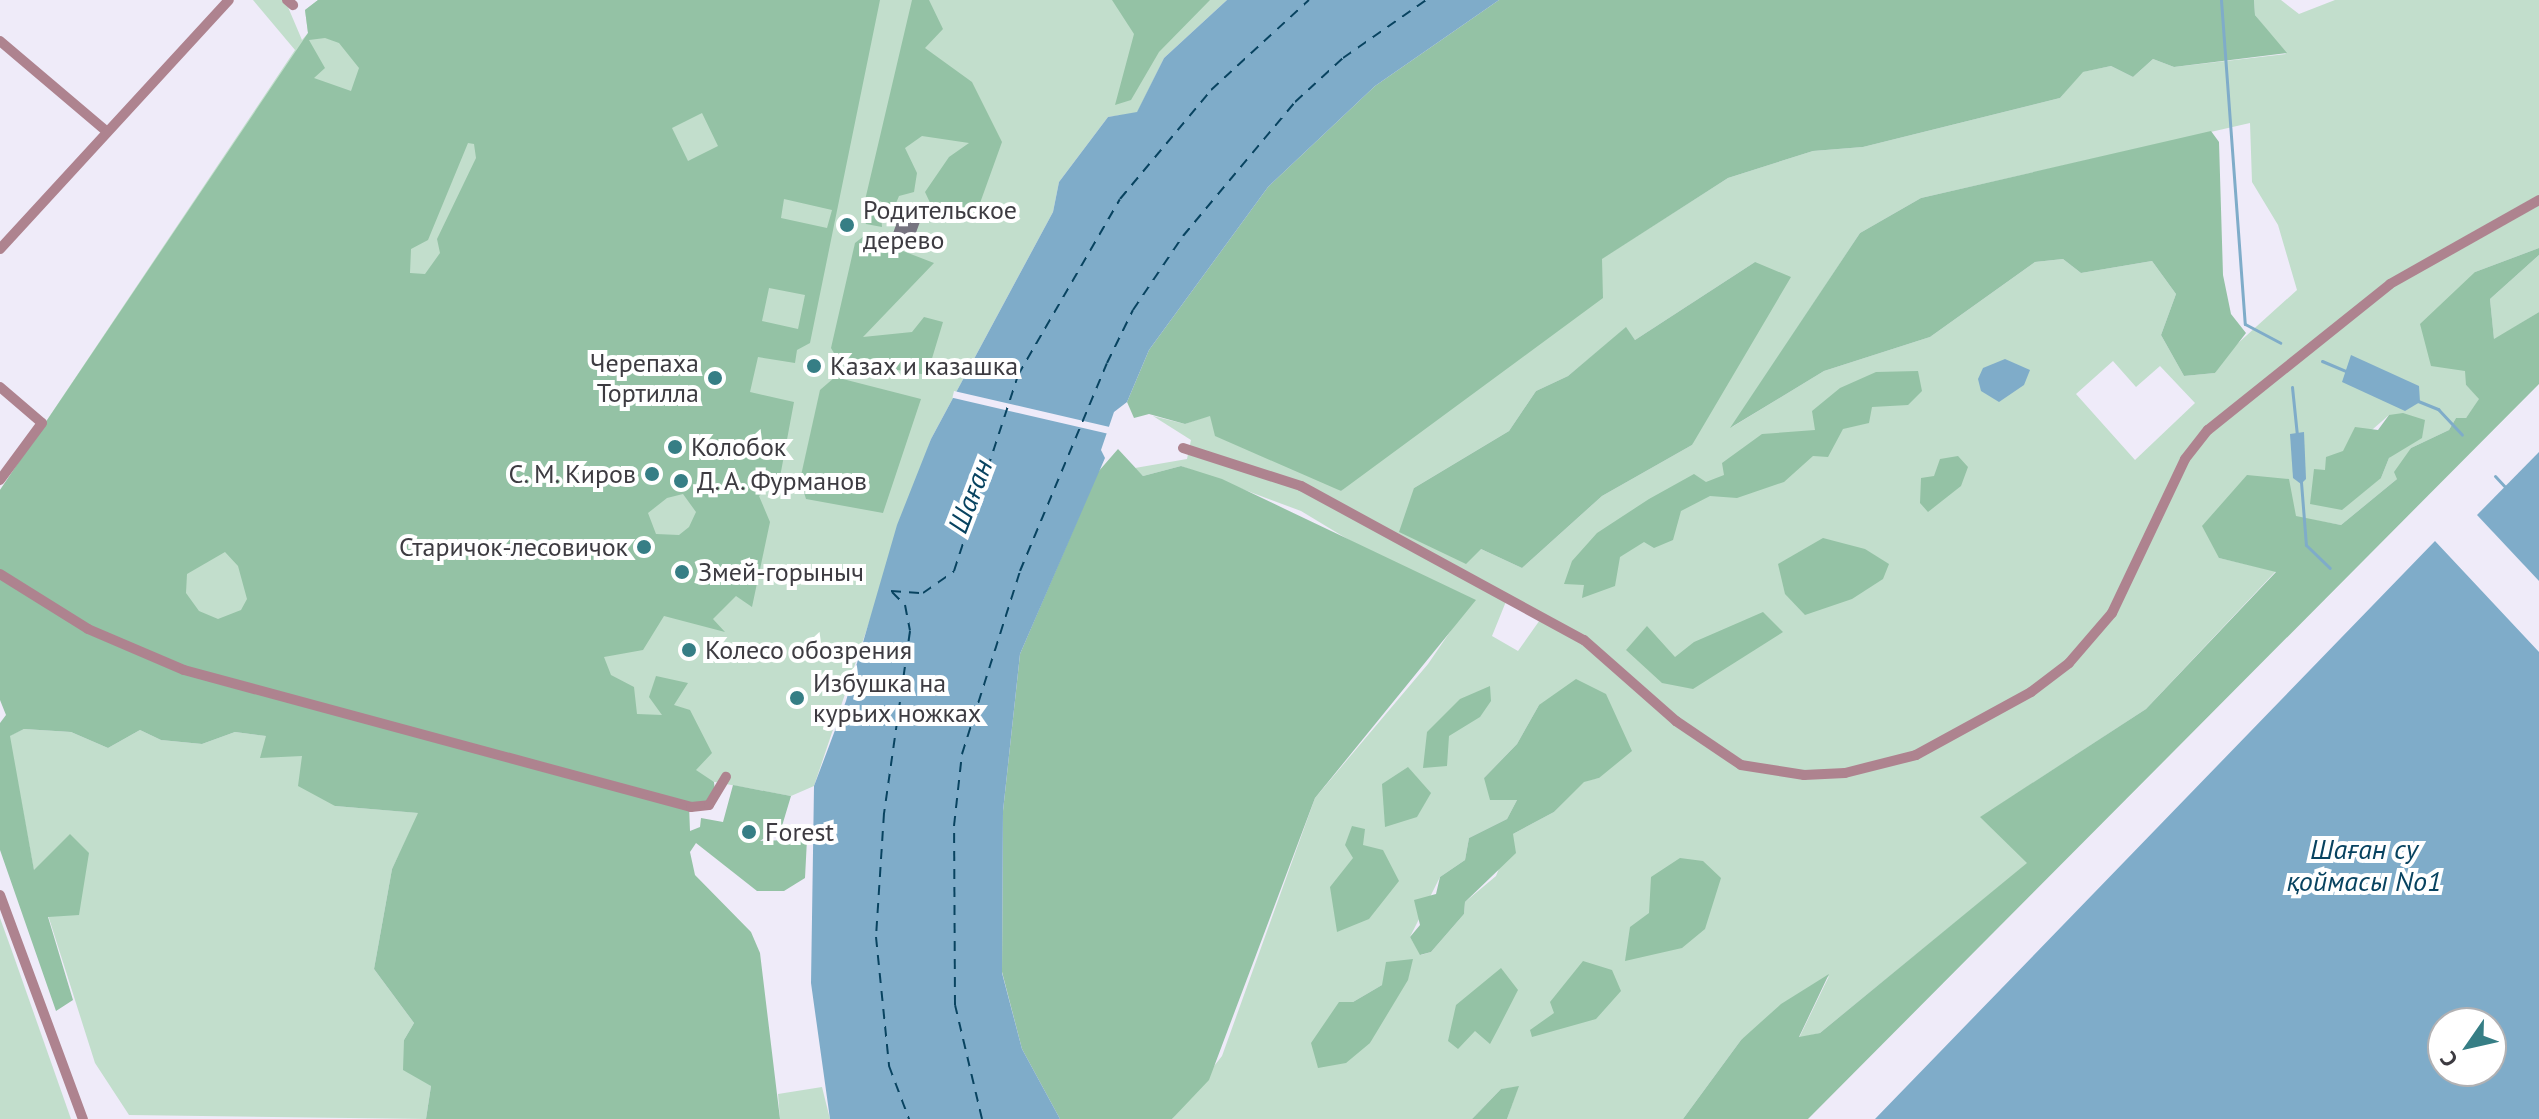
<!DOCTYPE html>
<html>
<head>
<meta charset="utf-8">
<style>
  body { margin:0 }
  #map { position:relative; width:2539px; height:1119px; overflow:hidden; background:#efebf9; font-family:"PT Sans",sans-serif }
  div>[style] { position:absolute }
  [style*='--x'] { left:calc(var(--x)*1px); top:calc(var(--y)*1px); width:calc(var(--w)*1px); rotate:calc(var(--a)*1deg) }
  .green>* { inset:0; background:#c2decc }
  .forest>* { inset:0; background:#94c2a5 }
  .water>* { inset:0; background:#7facc9 }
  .pier>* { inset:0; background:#efebf9; transform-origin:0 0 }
  .stream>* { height:3px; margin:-1.5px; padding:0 1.5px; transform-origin:1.5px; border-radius:1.5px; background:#7facc9 }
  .ferry>* { height:2px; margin-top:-1px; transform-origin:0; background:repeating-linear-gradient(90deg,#084360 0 10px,transparent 0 18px) }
  .building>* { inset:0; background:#777480 }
  .minor>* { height:10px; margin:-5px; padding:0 5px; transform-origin:5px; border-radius:5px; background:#ae838f }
  .dots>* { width:22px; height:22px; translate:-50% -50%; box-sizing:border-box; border:4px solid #fff; border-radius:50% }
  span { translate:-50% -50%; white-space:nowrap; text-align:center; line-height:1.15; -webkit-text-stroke:8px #fff; paint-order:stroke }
  .poi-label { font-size:26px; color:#3d3b41 }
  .left { translate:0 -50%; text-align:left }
  .right { translate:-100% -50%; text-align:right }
  .water-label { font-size:28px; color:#084360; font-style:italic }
  .north { position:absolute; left:2427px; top:1007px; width:80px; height:80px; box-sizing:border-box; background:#fff; border:2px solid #b1b1b3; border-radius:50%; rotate:236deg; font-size:22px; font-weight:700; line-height:32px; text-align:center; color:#3d3b41 }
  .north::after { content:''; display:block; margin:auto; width:28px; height:36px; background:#367e85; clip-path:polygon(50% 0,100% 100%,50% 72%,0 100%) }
</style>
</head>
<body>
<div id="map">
  <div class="green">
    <i style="clip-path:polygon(253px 0,285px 0,302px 40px,308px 33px,305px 10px,318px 0,1227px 0,1164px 58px,1137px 113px,1108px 117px,1059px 182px,1053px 212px,931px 439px,814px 786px,791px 796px,704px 780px,141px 637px,0 490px,295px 50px)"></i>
    <i style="clip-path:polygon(evenodd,2254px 0,2281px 0,2299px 14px,2335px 0,2539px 0,2539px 248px,2475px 272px,2466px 385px,2480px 399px,2466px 418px,2456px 418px,2449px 430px,2411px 448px,2397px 479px,2341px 525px,2296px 517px,2219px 558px,2276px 571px,2146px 709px,1981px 817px,2028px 863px,1820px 1033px,1799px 1038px,1829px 976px,1741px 1040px,1683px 1119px,1507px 1119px,1518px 1087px,1501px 1089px,1472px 1119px,1172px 1119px,1222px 1056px,1315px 798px,1428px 664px,1465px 610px,1301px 511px,1181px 466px,1143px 476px,1135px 468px,1187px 459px,1191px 440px,1153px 416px,1185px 424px,1210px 415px,1341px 491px,1601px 259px,1728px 178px,1813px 151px,1863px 147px,2060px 98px,2082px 72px,2111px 66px,2133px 77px,2153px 59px,2174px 67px,2286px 54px,2255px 15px,2254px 0,2250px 123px,2252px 182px,2278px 225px,2297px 290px,2226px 354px,2215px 373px,2184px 376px,2161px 335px,2176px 294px,2152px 261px,2081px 273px,2063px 259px,2035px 262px,1930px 337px,1824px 371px,1732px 427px,1860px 233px,1921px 198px,2250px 123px,2254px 0,1755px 262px,1692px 445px,1602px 496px,1522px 568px,1481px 549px,1414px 488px,1509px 431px,1536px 391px,1568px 376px,1626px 328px,1635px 340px,1755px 262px,2254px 0,2113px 361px,2136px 387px,2160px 366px,2195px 403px,2135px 460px,2076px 394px,2113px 361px,2254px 0,2389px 415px,2406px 442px,2389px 458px,2381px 478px,2325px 471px,2389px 415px,2254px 0,1507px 599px,1542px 617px,1518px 651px,1492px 636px,1507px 599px,2254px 0,1539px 705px,1599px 778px,1584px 781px,1554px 812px,1513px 834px,1496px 876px,1465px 902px,1464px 914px,1431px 952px,1421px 955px,1410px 937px,1440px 877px,1465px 860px,1469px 838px,1507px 819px,1517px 800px,1484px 778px,1517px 744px,1539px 705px,2254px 0,1382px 985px,1370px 1043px,1353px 1002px,1382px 985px)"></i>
    <i style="clip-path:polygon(2539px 255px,2539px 312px,2494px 340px,2490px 299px)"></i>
    <i style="clip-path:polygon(24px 729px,71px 732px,108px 748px,140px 730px,161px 740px,202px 744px,235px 732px,267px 736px,302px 755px,335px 806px,419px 813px,392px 869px,374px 969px,414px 1023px,404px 1040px,431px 1086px,426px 1119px,129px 1115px,95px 1063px,34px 871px,9px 736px)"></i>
    <i style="clip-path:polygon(0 918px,13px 954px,71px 1119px,0 1119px)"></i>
    <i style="clip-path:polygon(822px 1087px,830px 1119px,780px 1119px,778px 1094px)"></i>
  </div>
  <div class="forest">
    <i style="clip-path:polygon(evenodd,318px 0,880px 0,810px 343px,797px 350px,795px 363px,758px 357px,750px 392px,794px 402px,780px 477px,759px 496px,770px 522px,752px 607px,736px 596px,713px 619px,725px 632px,664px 616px,643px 650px,604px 657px,611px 675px,634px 687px,637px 714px,662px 715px,649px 697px,656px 676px,688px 683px,674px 705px,690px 710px,712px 753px,696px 770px,714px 782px,715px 792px,707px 803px,689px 805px,690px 831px,700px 827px,701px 818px,723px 822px,733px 785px,791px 796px,782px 826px,760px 841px,807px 839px,805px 878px,784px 891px,757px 891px,696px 843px,690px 852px,695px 875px,751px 932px,760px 953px,780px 1119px,426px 1119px,431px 1086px,403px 1070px,404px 1040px,414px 1023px,374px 969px,392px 869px,418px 813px,335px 806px,298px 786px,302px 756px,260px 758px,266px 736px,235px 732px,202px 744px,161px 740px,140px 730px,108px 748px,71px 732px,24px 729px,10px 736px,34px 870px,70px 834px,89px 853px,79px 915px,48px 917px,73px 1000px,56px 1011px,0 850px,0 723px,6px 715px,0 700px,0 490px,308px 33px,305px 10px,318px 0,325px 38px,339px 43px,359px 68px,351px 91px,314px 78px,325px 68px,309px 40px,325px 38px,318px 0,702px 113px,718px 146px,688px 161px,672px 128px,702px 113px,318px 0,468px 143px,474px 144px,476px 158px,437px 239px,440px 253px,425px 274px,410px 273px,411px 249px,428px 240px,468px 143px,318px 0,784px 199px,832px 210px,827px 228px,781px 218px,784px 199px,318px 0,769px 288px,805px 295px,798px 329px,762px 321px,769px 288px,318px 0,683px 494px,696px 512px,689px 527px,679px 535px,656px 534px,648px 513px,667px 498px,683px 494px,318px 0,225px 552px,238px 566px,247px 599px,241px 610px,218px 619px,199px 611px,186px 593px,187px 574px,225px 552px)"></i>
    <i style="clip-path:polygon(912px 0,929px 0,943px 29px,925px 48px,972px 82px,1002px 142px,975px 217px,939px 222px,925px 192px,949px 157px,969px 143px,922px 136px,905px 148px,917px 173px,914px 192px,899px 196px,894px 208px,880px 201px,882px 227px,866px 224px,862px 213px)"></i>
    <i style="clip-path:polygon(1112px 0,1210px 0,1159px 52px,1131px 100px,1115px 105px,1134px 34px)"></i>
    <i style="clip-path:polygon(1499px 0,2254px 0,2255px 15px,2287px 53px,2174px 67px,2153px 59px,2133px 77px,2111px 66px,2083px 72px,2060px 98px,1863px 147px,1813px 151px,1728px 178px,1602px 259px,1603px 298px,1341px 491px,1215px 436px,1210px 416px,1185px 424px,1149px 414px,1134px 418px,1127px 402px,1149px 350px,1268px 187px,1375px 86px)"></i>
    <i style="clip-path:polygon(2211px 131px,2219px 142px,2223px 275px,2231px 314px,2246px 333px,2215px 373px,2184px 376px,2161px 335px,2176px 294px,2152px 261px,2081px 273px,2063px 259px,2035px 262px,1930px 337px,1824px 371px,1730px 428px,1860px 233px,1921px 198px)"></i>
    <i style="clip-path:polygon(864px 236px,934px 263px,863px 337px,912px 332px,924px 317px,943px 322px,927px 375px,838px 360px,831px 348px,855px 243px)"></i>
    <i style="clip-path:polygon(2539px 248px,2539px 255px,2490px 299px,2494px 339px,2539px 312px,2539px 384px,1808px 1119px,1683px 1119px,1741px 1040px,1781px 1004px,1829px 974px,1799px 1037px,1820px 1033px,2027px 863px,1980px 817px,2146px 709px,2276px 572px,2219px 558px,2202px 526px,2247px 475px,2289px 479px,2296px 516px,2341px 525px,2397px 479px,2394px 472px,2411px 448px,2449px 430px,2456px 418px,2466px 418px,2479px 399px,2466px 385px,2465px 371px,2431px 366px,2420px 324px,2475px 272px)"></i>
    <i style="clip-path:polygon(1755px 262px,1791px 277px,1692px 445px,1602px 496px,1522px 568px,1481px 549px,1466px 564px,1399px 532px,1414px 488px,1509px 431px,1536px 391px,1568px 376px,1626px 327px,1635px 340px)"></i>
    <i style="clip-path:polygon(1918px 371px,1922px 391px,1908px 405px,1872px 407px,1869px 423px,1843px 429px,1828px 457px,1813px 456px,1784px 482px,1737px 498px,1710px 496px,1681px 511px,1673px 540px,1654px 548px,1644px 542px,1620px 557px,1615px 586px,1582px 598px,1584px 585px,1564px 584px,1572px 561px,1597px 533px,1649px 499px,1694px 474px,1706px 482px,1724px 475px,1722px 463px,1762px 434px,1815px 430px,1812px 411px,1840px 388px,1876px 372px)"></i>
    <i style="clip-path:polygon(835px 377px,921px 399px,883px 513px,806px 499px,800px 480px,820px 390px)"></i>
    <i style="clip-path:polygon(2403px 413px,2425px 420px,2422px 438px,2389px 458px,2381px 478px,2342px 510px,2310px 504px,2314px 469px,2325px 470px,2326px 457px,2343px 451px,2355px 427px,2378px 430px,2389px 415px)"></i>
    <i style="clip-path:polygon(1118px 449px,1143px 476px,1181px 466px,1222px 479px,1476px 600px,1315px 798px,1209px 1080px,1172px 1119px,1060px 1119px,1022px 1049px,1002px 972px,1003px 811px,1020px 654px,1098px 472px)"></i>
    <i style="clip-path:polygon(1958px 456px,1968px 467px,1961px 486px,1928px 512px,1920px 503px,1921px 478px,1934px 476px,1940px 459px)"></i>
    <i style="clip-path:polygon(1823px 538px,1865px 549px,1889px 564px,1883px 579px,1852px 599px,1805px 615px,1785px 594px,1778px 564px)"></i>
    <i style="clip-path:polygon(1763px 612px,1783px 632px,1693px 689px,1662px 683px,1626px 650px,1647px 626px,1675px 657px,1694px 642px)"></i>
    <i style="clip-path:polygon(1576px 679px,1606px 694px,1632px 751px,1599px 778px,1584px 782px,1554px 812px,1513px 834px,1516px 853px,1465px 902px,1464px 914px,1431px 952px,1420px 955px,1410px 937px,1420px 925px,1414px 900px,1436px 894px,1440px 877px,1465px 860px,1469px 838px,1507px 819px,1517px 800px,1490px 800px,1484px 778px,1517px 744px,1539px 705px)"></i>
    <i style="clip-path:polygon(1490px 686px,1491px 701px,1480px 717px,1449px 736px,1447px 766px,1423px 768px,1427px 732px,1460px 699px)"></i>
    <i style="clip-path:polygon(1408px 767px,1431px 793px,1417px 817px,1385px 827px,1382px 784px)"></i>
    <i style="clip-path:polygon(1352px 826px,1365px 829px,1363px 845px,1383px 850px,1399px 881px,1369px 919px,1337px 932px,1330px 887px,1353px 858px,1345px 845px)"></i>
    <i style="clip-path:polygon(1680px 858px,1703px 861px,1721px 878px,1705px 929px,1682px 948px,1625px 961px,1630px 927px,1649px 913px,1651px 877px)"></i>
    <i style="clip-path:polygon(1413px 959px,1408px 980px,1370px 1043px,1346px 1063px,1318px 1068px,1311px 1043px,1339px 1002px,1353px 1002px,1382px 985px,1386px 962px)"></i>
    <i style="clip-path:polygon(1583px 961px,1612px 970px,1621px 991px,1596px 1019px,1532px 1037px,1530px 1030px,1554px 1013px,1550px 1002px)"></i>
    <i style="clip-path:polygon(1501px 968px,1518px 990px,1498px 1029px,1490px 1044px,1475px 1031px,1458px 1049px,1448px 1041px,1456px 1005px)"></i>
    <i style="clip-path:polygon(1519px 1086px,1507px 1119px,1472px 1119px,1501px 1089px)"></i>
  </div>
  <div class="water">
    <i style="clip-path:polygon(1227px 0,1499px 0,1375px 86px,1268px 187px,1149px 350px,1127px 402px,1114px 412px,1101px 450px,1105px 458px,1020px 654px,1003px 811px,1002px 973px,1022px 1049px,1060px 1119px,830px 1119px,811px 983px,814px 786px,846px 701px,897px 525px,931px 439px,1053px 212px,1059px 182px,1108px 117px,1137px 112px,1164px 58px)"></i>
    <i style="clip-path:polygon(2351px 355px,2419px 386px,2420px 402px,2405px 411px,2342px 382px)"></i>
    <i style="clip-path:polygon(2005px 359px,2030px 370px,2024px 385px,1999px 402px,1981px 391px,1978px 379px,1983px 368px)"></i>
    <i style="clip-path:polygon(2304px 432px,2306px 479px,2301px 484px,2293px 478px,2290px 434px)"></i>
    <i style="clip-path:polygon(2539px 452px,2539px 581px,2477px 515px)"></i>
    <i style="clip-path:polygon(evenodd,2435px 541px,2539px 652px,2539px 1119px,1875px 1119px,2435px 541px,2443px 1023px,2491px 1023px,2491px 1071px,2443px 1071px,2443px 1023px)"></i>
  </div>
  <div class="pier">
    <i style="left:954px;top:391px;width:163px;height:7px;rotate:13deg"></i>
  </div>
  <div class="stream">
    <i style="--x:2221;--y:0;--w:325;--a:85.8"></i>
    <i style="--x:2245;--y:324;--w:40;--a:28"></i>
    <i style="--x:2322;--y:361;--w:28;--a:23"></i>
    <i style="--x:2292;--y:387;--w:48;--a:84.1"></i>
    <i style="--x:2418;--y:401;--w:22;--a:22"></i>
    <i style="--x:2438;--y:409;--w:35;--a:47"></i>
    <i style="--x:2495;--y:476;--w:18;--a:47"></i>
    <i style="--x:2301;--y:482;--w:63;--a:85.5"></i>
    <i style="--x:2306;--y:545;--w:33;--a:44"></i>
  </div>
  <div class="ferry">
    <i style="--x:891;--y:591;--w:32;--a:4"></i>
    <i style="--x:923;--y:593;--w:38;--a:-35"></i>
    <i style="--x:954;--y:571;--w:206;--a:-71.9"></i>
    <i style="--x:1018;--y:375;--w:203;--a:-59.9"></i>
    <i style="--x:1120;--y:199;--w:142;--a:-50.1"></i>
    <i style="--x:1211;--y:90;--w:133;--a:-42.6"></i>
    <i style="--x:892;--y:592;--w:18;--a:45"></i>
    <i style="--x:905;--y:605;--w:26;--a:79"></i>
    <i style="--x:910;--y:631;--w:184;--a:98.1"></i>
    <i style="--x:884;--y:813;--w:124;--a:93.7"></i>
    <i style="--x:876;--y:937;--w:130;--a:84.2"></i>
    <i style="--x:889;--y:1066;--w:57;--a:69.3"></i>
    <i style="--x:982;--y:1119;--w:117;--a:-103.3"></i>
    <i style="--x:955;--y:1005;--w:179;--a:-90.3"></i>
    <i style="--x:954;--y:826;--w:72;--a:-83.7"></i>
    <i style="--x:962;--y:754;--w:192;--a:-72.4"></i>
    <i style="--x:1020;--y:571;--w:225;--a:-67.3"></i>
    <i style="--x:1107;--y:363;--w:59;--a:-63.9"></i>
    <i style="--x:1133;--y:310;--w:89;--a:-56"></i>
    <i style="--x:1183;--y:236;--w:175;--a:-50.1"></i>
    <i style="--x:1295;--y:102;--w:65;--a:-42.5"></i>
    <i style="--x:1343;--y:58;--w:101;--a:-34.9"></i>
  </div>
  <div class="building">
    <i style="clip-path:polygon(904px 202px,918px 207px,914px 217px,921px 219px,910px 249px,890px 242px)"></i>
  </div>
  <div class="minor">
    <i style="--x:287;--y:0;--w:8;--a:40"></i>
    <i style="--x:0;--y:41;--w:138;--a:40.3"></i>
    <i style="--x:0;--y:249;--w:338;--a:-47.4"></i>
    <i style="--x:0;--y:387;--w:55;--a:40.6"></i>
    <i style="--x:42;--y:423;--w:71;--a:126.4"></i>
    <i style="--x:1183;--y:448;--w:124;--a:17.9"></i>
    <i style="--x:1301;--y:486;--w:322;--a:28.6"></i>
    <i style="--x:1584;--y:640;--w:123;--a:41.4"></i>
    <i style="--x:1676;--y:721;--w:78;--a:34.1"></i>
    <i style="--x:1741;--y:765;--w:64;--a:9"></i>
    <i style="--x:1804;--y:775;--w:41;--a:-2.8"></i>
    <i style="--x:1845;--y:773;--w:73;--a:-14.2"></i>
    <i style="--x:1916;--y:755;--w:131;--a:-28.7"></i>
    <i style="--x:2031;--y:692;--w:48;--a:-37.3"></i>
    <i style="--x:2069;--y:663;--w:66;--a:-49.3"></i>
    <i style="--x:2112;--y:613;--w:170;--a:-64.6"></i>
    <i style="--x:2185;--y:459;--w:37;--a:-52"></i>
    <i style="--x:2208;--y:430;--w:233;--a:-38.7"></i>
    <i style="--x:2390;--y:284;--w:171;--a:-29.4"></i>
    <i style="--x:0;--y:574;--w:104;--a:32"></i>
    <i style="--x:88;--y:629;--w:104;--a:23.1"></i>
    <i style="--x:184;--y:670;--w:525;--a:15.12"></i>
    <i style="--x:691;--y:807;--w:18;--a:-6"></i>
    <i style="--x:709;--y:805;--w:33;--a:-59"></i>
    <i style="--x:0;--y:895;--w:239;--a:69.7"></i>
  </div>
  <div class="dots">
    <i style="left:847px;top:225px;background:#367e85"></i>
    <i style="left:814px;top:366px;background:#367e85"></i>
    <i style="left:715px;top:378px;background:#367e85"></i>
    <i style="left:675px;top:447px;background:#367e85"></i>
    <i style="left:652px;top:474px;background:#367e85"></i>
    <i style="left:681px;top:481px;background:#367e85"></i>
    <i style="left:644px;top:547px;background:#367e85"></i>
    <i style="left:682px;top:572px;background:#367e85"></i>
    <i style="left:689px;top:650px;background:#367e85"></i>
    <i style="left:797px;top:698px;background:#367e85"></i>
    <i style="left:749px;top:832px;background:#367e85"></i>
  </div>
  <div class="poi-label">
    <span class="left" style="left:863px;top:225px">Родительское<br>дерево</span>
    <span class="right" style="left:699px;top:378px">Черепаха<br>Тортилла</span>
    <span class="left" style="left:830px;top:366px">Казах и казашка</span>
    <span class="left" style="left:691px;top:447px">Колобок</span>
    <span class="right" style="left:636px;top:474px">С. М. Киров</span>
    <span class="left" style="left:697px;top:481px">Д. А. Фурманов</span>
    <span class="right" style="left:628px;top:547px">Старичок-лесовичок</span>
    <span class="left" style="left:698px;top:572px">Змей-горыныч</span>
    <span class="left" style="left:705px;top:650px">Колесо обозрения</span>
    <span class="left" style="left:813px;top:698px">Избушка на<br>курьих ножках</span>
    <span class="left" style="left:765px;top:832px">Forest</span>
  </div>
  <div class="water-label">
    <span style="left:970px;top:496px;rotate:-69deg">Шаған</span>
    <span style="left:2364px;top:865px">Шаған су<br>қоймасы No1</span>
  </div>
  <div class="north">С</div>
</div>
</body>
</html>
